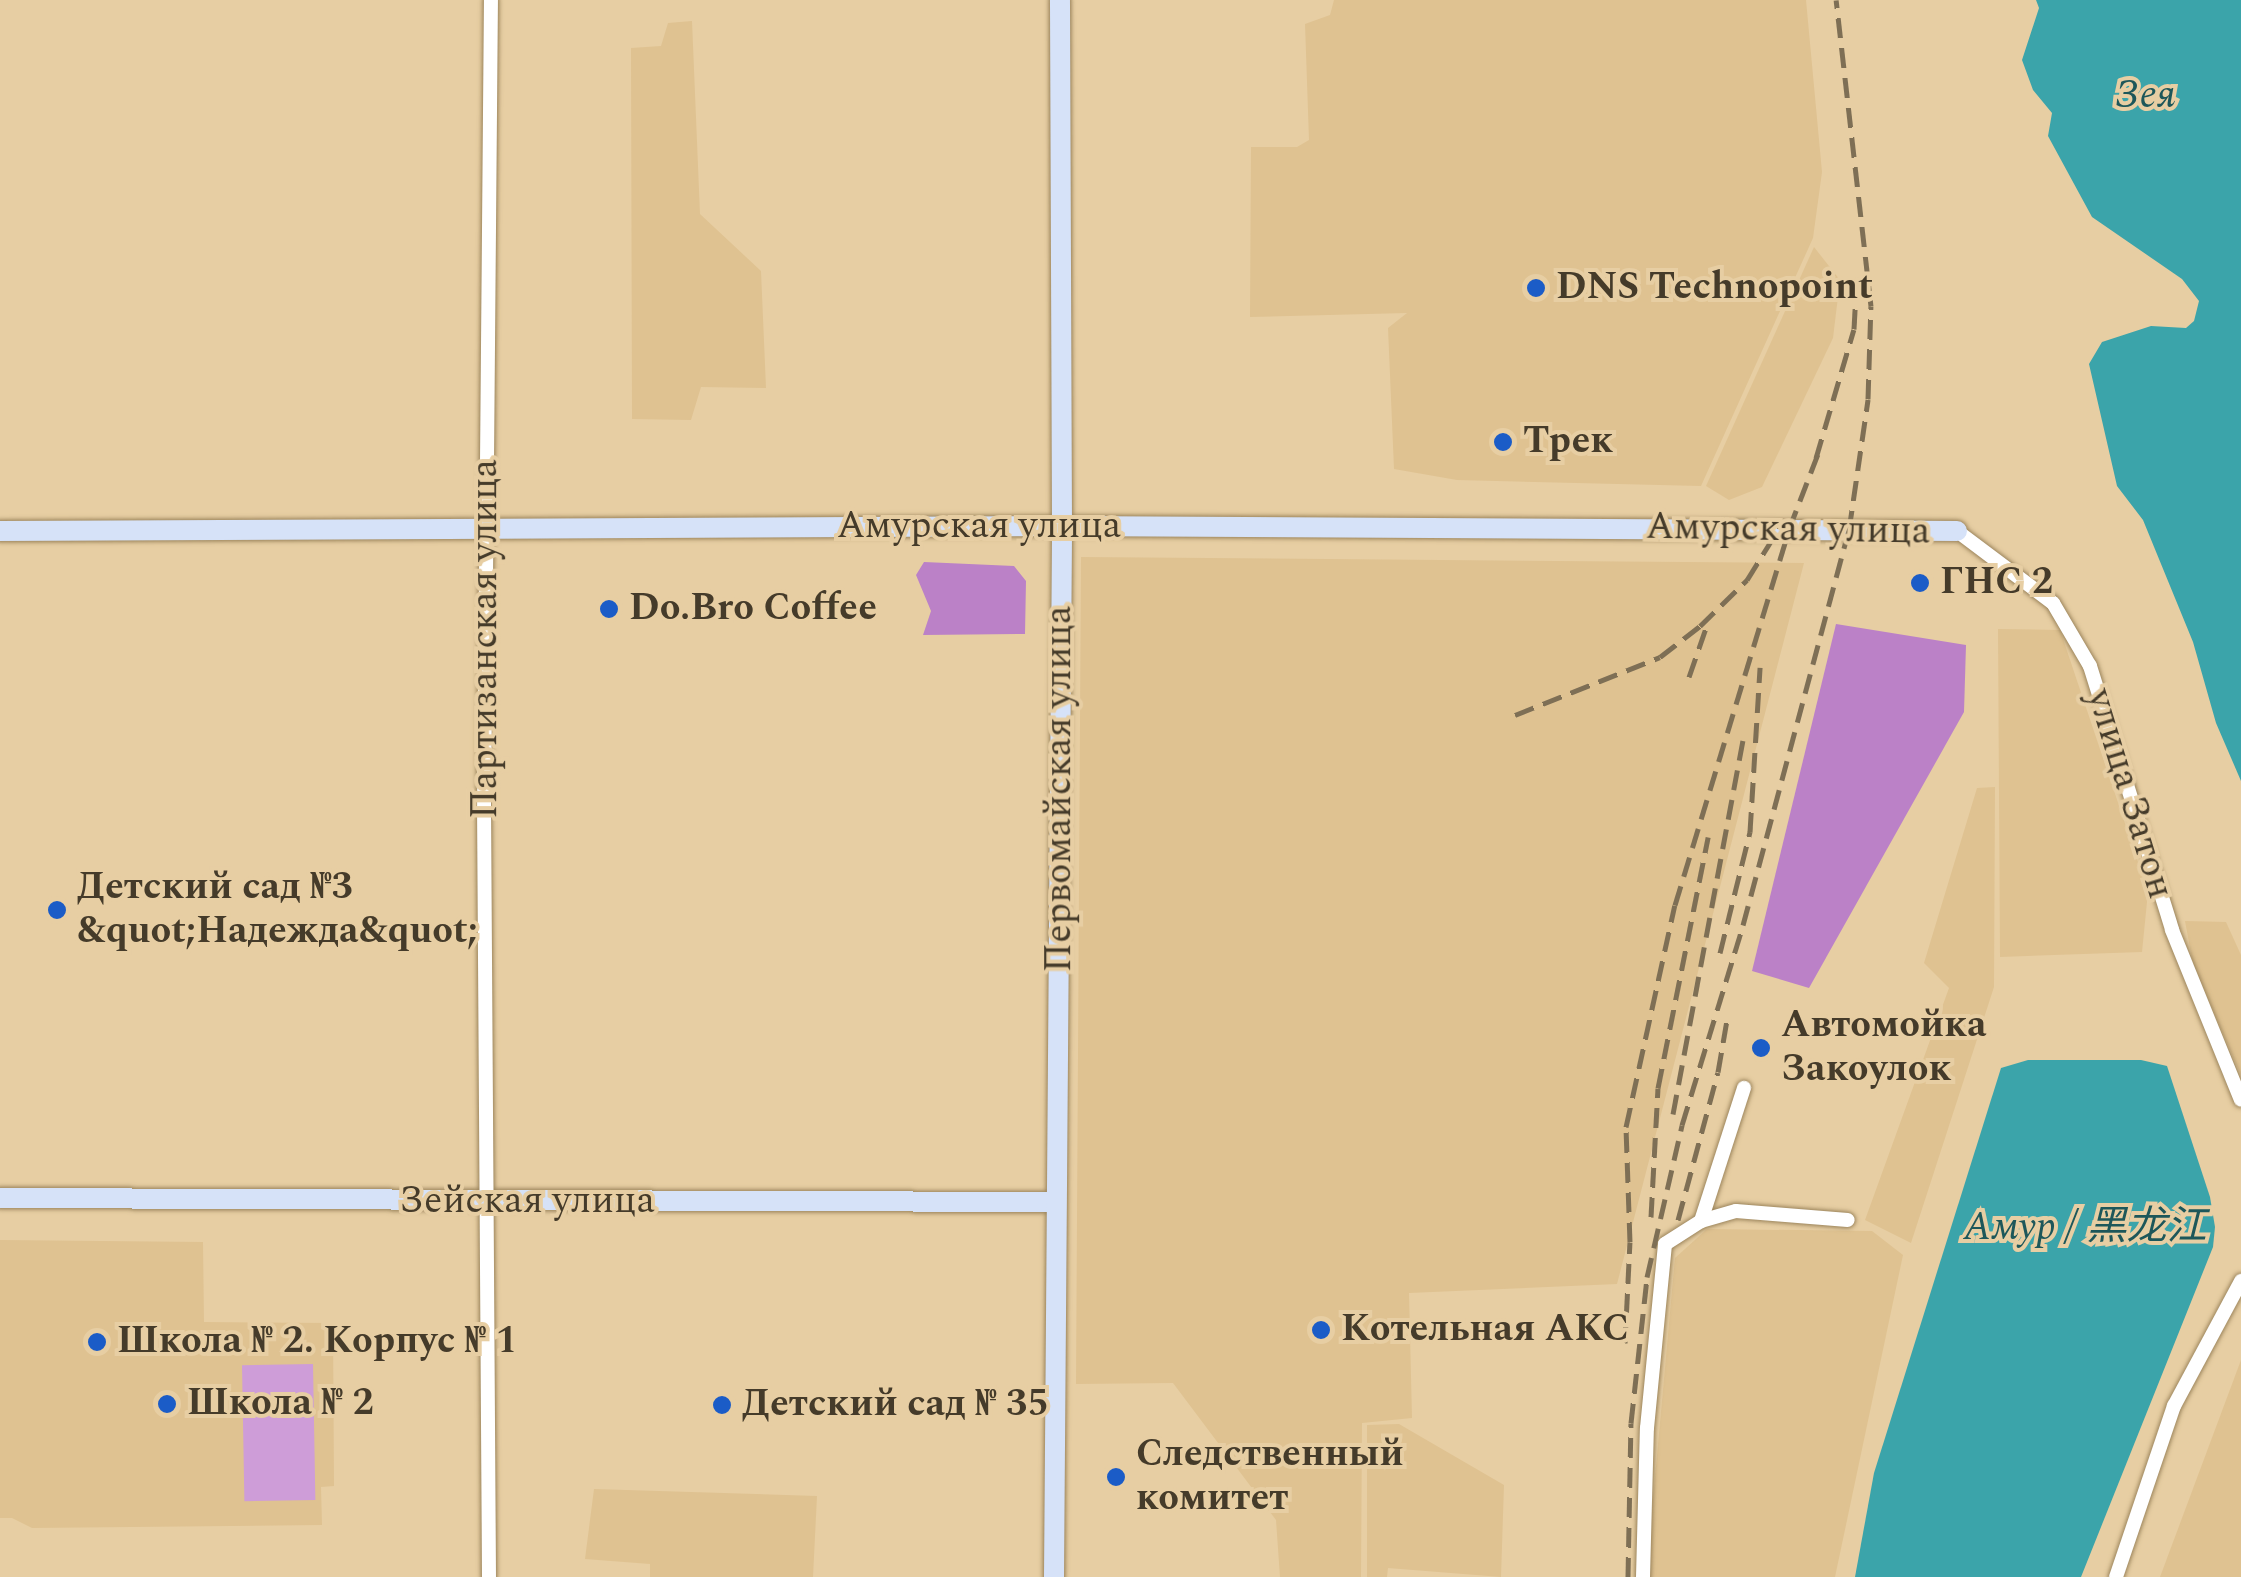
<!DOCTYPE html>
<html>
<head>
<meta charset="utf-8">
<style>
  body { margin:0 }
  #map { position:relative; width:2241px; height:1577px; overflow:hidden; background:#e7cea3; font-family:Spectral,"Noto Sans SC",serif }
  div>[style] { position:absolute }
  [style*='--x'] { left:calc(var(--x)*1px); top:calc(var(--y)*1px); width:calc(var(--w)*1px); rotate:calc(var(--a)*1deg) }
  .built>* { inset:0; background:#dfc291 }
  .green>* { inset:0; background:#ce9dd8; transform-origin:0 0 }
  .forest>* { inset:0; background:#bb81c7 }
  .water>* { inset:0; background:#3ba4aa }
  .roads { filter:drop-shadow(0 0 2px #9c855c) drop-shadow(0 0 2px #9c855c) }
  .street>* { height:14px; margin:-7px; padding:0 7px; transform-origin:7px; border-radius:7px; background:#fff }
  .secondary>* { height:20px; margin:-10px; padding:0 10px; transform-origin:10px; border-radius:10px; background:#d6e2f8 }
  .rail>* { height:5px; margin-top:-2.5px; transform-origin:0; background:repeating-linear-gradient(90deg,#7e6f55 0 20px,transparent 0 30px) }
  .dots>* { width:28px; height:28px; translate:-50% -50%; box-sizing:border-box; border:5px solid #e7cea3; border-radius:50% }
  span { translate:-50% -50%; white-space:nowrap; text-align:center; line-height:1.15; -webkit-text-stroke:8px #e7cea3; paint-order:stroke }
  .poi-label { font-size:38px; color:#453b2a; font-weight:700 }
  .left { translate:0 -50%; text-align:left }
  .street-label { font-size:38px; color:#453b2a }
  .water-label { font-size:40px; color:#1d575a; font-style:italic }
</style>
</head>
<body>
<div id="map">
  <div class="built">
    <i style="clip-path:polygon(1334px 0,1806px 0,1822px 172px,1813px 238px,1701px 486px,1457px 480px,1394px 469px,1388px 328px,1407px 313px,1250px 317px,1251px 147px,1297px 147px,1309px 140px,1305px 24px,1330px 15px)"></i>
    <i style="clip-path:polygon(692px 21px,700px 214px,761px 271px,766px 388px,701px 387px,691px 420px,632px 419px,631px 48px,661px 46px,668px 23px)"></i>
    <i style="clip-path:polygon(1814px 247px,1840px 280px,1833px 338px,1762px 487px,1729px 500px,1706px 486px)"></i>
    <i style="clip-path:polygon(1081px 557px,1804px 563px,1617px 1284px,1409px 1293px,1412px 1418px,1362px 1423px,1361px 1577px,1280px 1577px,1276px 1520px,1173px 1383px,1076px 1384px)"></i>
    <i style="clip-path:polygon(1998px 629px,2060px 630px,2148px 892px,2142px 952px,2000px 957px)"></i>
    <i style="clip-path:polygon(1995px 787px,1994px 987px,1911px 1243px,1865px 1220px,1949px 988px,1924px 963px,1977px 788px)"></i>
    <i style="clip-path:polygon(2185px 921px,2226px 922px,2241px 955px,2241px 1075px,2193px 964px)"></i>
    <i style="clip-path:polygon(1707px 1229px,1872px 1231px,1903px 1255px,1835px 1577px,1646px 1577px,1675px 1258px)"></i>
    <i style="clip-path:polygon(0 1240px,203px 1242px,204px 1322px,333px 1323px,334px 1486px,321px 1487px,322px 1525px,32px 1528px,12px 1518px,0 1518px)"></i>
    <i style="clip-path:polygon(2241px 1360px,2241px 1577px,2160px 1577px)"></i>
    <i style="clip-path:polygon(1399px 1424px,1504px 1485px,1501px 1577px,1388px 1568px,1387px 1577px,1367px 1577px,1367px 1425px)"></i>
    <i style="clip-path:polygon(594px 1489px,817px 1496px,813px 1577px,650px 1577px,650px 1564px,585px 1559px)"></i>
  </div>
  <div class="green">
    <i style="left:313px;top:1364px;width:136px;height:71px;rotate:89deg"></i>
  </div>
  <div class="forest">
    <i style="clip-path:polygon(924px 562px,1014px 566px,1026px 581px,1025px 634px,923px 635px,931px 611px,916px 575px)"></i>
    <i style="clip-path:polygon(1836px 624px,1966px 645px,1964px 712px,1809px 988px,1752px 971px)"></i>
  </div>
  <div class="water">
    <i style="clip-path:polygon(2036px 0,2241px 0,2241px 781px,2216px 723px,2193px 642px,2143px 520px,2117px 486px,2089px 364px,2102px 342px,2151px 326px,2186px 328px,2194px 321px,2199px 301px,2182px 279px,2092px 217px,2048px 136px,2052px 113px,2033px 90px,2022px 60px,2039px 8px)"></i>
    <i style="clip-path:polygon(2028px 1060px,2141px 1060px,2167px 1066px,2210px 1197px,2215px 1227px,2213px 1247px,2081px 1577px,1855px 1577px,1874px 1473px,2001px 1068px)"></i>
  </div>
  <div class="roads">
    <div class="street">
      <i style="--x:1957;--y:531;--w:120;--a:36.9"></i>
      <i style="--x:2053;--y:603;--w:73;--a:59.6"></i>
      <i style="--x:2090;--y:666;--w:276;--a:72.7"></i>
      <i style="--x:2172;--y:930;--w:183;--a:67.9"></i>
      <i style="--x:1701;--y:1221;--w:140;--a:-72.1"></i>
      <i style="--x:489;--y:1577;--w:764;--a:-90.37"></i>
      <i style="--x:484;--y:813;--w:813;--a:-89.51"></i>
      <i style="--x:1643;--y:1577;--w:149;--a:-88.5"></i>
      <i style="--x:1647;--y:1428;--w:185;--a:-84.4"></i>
      <i style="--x:1665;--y:1244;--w:43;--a:-32.6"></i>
      <i style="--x:1701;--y:1221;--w:36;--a:-16"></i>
      <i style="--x:1736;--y:1211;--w:112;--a:4.6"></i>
      <i style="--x:2116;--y:1577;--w:181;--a:-71.3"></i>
      <i style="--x:2174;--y:1406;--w:142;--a:-61.8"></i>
    </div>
    <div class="secondary">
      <i style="--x:0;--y:531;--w:1062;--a:-0.27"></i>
      <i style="--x:1062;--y:526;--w:895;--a:0.32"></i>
      <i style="--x:0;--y:1198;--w:1054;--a:0.22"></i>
      <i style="--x:1054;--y:1577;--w:1051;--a:-89.56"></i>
      <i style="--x:1062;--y:526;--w:526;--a:-90.22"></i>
    </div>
  </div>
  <div class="rail">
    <i style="--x:1816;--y:458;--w:134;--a:-73.6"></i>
    <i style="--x:1854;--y:329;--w:56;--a:-86.9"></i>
    <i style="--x:1689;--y:677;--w:55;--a:-70.9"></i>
    <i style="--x:1515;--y:715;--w:156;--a:-21.8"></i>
    <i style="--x:1660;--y:657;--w:51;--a:-37.8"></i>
    <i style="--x:1700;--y:626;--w:66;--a:-44.4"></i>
    <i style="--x:1747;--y:580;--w:70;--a:-58.3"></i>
    <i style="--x:1720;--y:953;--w:125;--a:-76.1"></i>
    <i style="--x:1750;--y:832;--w:165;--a:-86.5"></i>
    <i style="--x:1673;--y:1114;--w:380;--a:-79.4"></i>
    <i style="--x:1651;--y:1217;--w:129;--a:-86.9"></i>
    <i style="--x:1658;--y:1088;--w:256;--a:-78.7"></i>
    <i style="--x:1678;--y:1220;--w:153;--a:-74.9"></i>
    <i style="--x:1718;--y:1072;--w:59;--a:-80.2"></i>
    <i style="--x:1625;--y:1343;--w:101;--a:-87.2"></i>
    <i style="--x:1630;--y:1242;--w:115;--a:-92"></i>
    <i style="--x:1626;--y:1127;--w:227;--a:-77.6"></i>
    <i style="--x:1675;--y:905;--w:393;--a:-73.1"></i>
    <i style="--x:1789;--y:529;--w:89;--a:-68.9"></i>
    <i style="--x:1628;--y:1577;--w:154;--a:-88.9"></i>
    <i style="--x:1631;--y:1423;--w:147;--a:-83.7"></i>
    <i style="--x:1647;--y:1277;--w:156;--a:-77"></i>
    <i style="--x:1682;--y:1125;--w:209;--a:-73"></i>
    <i style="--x:1743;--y:925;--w:409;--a:-75"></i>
    <i style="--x:1849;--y:530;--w:132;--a:-81.7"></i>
    <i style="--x:1868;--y:399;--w:93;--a:-88.2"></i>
    <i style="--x:1871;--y:306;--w:308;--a:-96.5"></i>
  </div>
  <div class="dots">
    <i style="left:1536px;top:288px;background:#1b5cc7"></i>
    <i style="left:1503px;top:442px;background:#1b5cc7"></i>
    <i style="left:1920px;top:583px;background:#1b5cc7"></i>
    <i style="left:609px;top:609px;background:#1b5cc7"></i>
    <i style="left:57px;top:910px;background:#1b5cc7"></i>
    <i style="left:1761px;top:1048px;background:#1b5cc7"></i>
    <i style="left:1321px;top:1330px;background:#1b5cc7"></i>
    <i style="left:97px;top:1342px;background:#1b5cc7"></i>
    <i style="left:167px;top:1404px;background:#1b5cc7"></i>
    <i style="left:722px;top:1405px;background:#1b5cc7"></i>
    <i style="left:1116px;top:1477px;background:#1b5cc7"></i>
  </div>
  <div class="poi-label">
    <span class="left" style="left:1556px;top:288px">DNS Technopoint</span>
    <span class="left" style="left:1523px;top:442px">Трек</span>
    <span class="left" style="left:1940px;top:583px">ГНС 2</span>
    <span class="left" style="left:629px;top:609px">Do.Bro Coffee</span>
    <span class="left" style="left:77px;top:910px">Детский сад №3<br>&amp;quot;Надежда&amp;quot;</span>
    <span class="left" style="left:1781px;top:1048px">Автомойка<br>Закоулок</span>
    <span class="left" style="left:1341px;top:1330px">Котельная АКС</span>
    <span class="left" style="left:117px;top:1342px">Школа № 2. Корпус № 1</span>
    <span class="left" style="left:187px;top:1404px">Школа № 2</span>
    <span class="left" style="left:742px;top:1405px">Детский сад № 35</span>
    <span class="left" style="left:1136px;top:1477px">Следственный<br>комитет</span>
  </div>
  <div class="street-label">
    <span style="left:979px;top:527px">Амурская улица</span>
    <span style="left:1788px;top:530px;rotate:1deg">Амурская улица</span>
    <span style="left:486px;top:639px;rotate:-90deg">Партизанская улица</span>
    <span style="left:1060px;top:789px;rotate:-90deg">Первомайская улица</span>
    <span style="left:2129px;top:794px;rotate:73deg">улица Затон</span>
    <span style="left:527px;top:1202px">Зейская улица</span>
  </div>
  <div class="water-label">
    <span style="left:2145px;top:96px">Зея</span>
    <span style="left:2085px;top:1228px">Амур / 黑龙江</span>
  </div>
</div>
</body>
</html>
